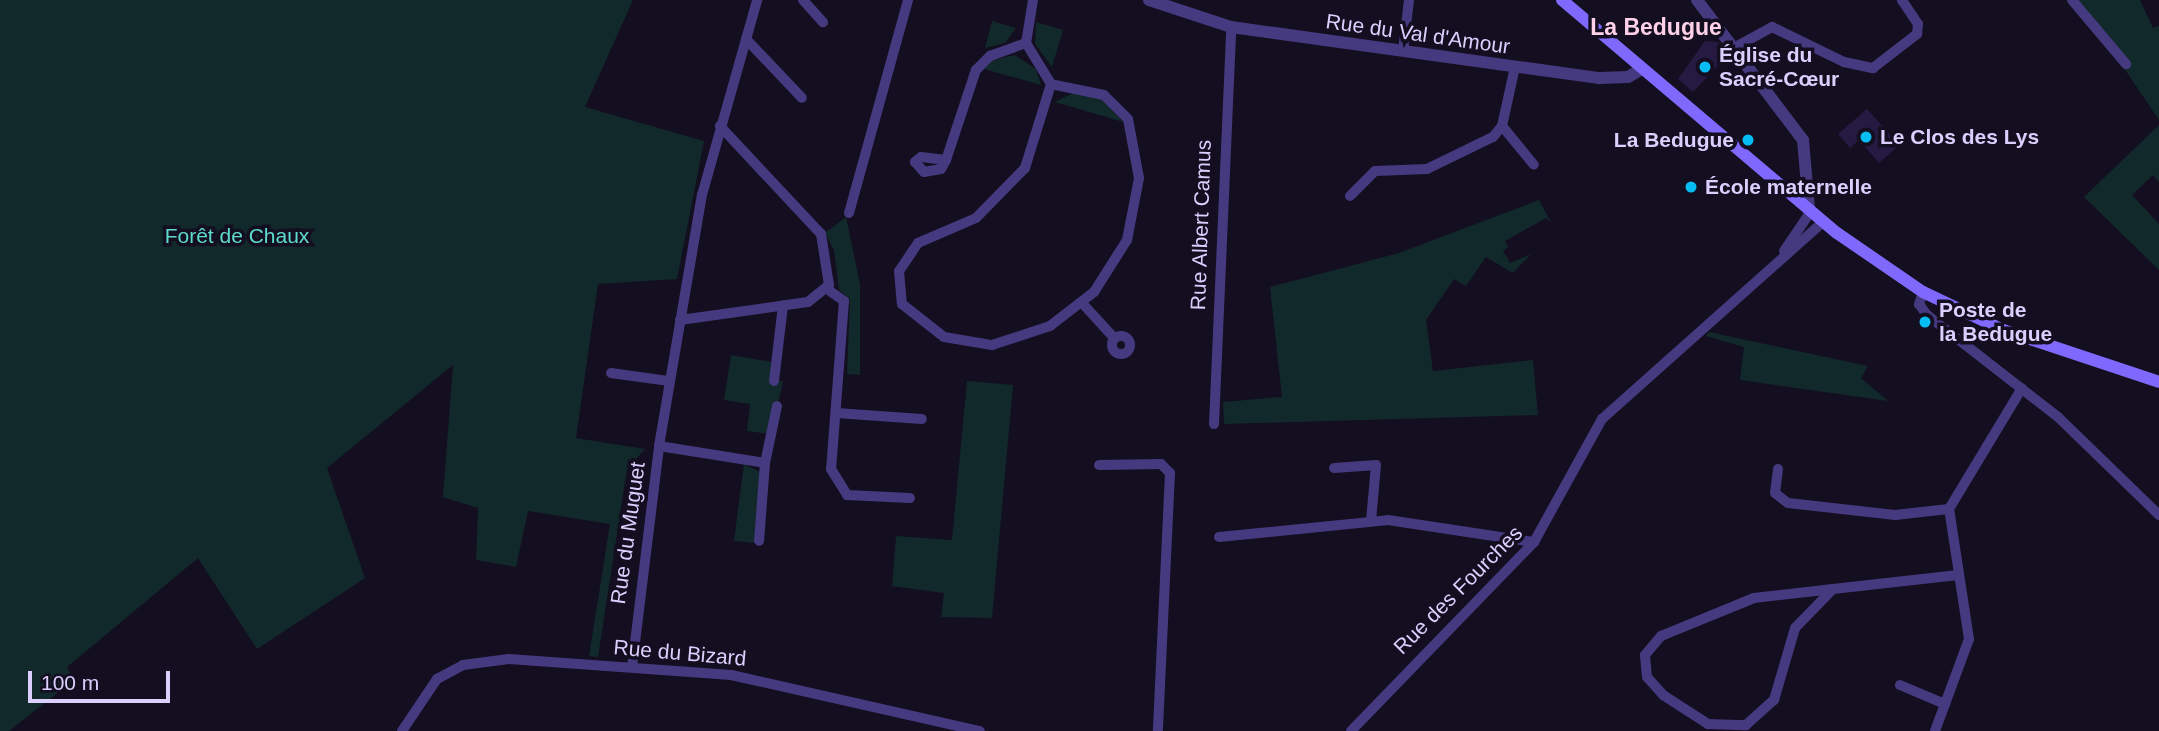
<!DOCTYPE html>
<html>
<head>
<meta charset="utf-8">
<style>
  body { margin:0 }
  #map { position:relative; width:2159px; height:731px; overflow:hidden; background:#140e21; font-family:Arial,sans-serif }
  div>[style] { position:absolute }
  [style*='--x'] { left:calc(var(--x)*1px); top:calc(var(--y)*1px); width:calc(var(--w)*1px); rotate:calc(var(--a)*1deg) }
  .green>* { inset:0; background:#11292b }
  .building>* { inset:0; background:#271a42 }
  .minor>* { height:10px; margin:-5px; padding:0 5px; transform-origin:5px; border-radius:5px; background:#453a7f }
  .minor>.ring { margin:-5px; padding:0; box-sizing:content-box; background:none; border:10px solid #453a7f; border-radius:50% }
  .tertiary>* { height:12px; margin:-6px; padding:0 6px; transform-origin:6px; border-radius:6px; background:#453a7f }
  .secondary>* { height:12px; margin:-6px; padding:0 6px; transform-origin:6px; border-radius:6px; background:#7f69fc }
  .dots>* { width:19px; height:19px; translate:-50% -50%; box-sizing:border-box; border:4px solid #140e21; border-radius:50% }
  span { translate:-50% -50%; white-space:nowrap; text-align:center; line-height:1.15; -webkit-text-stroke:7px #140e21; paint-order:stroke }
  .street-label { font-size:21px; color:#dbcffe }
  .poi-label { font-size:21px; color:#dbcffe; font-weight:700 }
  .left { translate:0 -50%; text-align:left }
  .right { translate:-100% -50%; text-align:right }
  .park-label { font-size:21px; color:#5ddccd }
  .neighbourhood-label { font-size:23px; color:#fed1e8; font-weight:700 }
  .scale { position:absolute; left:28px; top:671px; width:142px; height:32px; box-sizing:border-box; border:4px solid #dbcffe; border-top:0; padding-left:9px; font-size:21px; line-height:24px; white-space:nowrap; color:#dbcffe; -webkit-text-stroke:5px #140e21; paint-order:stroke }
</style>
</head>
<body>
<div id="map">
  <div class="green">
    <i style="clip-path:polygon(0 0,633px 0,585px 107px,704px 141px,677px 279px,598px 284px,576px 438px,645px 449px,627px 469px,598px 657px,589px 656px,610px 524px,528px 511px,516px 567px,476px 560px,478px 508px,443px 497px,453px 365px,327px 468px,365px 578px,257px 649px,198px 558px,67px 667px,74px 680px,9px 731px,0 731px)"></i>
    <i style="clip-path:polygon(2078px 0,2140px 0,2153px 28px,2159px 26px,2159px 120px)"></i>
    <i style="clip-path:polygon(992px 21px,1016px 28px,1005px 43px,985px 48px)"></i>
    <i style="clip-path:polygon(1036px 22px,1063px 30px,1052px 67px,1035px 44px)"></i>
    <i style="clip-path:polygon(1015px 55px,1036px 69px,1041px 85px,984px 69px,993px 60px)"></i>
    <i style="clip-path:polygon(1075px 92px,1101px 98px,1123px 122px,1055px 102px)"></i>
    <i style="clip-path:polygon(2159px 125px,2159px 182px,2153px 175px,2132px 195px,2159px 224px,2159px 270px,2084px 197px)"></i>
    <i style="clip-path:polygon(1539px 200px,1551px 222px,1546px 218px,1505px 241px,1508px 247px,1503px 251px,1510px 263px,1531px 254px,1513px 273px,1486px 257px,1466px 286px,1454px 279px,1426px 320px,1433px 371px,1533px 360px,1538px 415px,1224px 424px,1223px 402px,1282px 397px,1270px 287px,1399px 253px)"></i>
    <i style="clip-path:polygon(846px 217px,860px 284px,860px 375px,847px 374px,850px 299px,839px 290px,834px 250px,825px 233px)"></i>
    <i style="clip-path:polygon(1709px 332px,1868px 366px,1861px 378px,1888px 401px,1740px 380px,1744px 347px,1706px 336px)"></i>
    <i style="clip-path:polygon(731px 355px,772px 362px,770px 380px,783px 381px,771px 434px,747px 431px,750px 404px,724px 400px)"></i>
    <i style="clip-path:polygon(967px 381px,1013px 385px,992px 618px,941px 617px,944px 593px,892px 586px,896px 536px,952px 540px)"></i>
    <i style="clip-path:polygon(744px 464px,760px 472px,754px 543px,734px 541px)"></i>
  </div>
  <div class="building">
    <i style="clip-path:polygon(1705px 41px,1718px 42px,1726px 57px,1693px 92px,1678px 79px)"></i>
    <i style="clip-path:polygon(1867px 109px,1899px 145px,1879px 163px,1859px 140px,1850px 148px,1838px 134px)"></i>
  </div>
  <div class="minor">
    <i style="--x:803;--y:0;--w:30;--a:48"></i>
    <i style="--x:1033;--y:0;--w:44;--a:99.2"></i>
    <i style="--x:1026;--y:43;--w:48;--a:58.6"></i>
    <i style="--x:1051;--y:84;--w:88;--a:107.2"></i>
    <i style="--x:1025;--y:168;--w:70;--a:134.4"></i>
    <i style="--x:976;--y:218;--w:63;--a:156.7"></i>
    <i style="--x:918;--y:243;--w:34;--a:124"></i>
    <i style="--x:899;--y:271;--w:33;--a:85"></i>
    <i style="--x:902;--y:304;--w:53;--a:38.2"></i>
    <i style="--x:944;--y:337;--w:49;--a:9.5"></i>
    <i style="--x:992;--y:345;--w:61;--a:-18.1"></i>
    <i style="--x:1050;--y:326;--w:56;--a:-37.7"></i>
    <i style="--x:1094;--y:292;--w:62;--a:-57.6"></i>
    <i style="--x:1127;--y:240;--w:63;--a:-79"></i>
    <i style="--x:1139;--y:178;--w:60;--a:-100.6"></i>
    <i style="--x:1128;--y:119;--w:34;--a:-135"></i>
    <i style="--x:1104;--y:95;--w:54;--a:-168.3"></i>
    <i style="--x:2072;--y:0;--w:84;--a:49.8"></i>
    <i style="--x:746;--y:39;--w:81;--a:46.5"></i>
    <i style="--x:1732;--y:49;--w:46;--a:-28.8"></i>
    <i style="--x:1772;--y:27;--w:80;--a:25.9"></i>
    <i style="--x:1844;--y:62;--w:30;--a:12"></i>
    <i style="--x:1873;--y:68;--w:56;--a:-37.7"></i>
    <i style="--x:1917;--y:34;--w:10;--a:-84"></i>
    <i style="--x:1918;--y:24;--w:29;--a:-124"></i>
    <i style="--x:1403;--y:51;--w:51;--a:-83.3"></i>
    <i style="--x:1502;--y:126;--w:50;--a:50.6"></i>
    <i style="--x:946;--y:160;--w:25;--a:-173"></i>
    <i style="--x:921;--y:157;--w:8;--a:140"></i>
    <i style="--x:915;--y:162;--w:13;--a:48"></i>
    <i style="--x:924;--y:172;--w:17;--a:-10"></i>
    <i style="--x:941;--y:169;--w:10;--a:-61"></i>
    <i style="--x:946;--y:160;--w:95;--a:-71.6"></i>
    <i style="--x:976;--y:70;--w:20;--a:-45"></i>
    <i style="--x:990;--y:56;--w:38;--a:-20"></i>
    <i style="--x:1350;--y:196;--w:35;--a:-45"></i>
    <i style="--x:1375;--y:171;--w:52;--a:-2.2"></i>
    <i style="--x:1427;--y:169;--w:73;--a:-25.9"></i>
    <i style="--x:1493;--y:137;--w:14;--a:-51"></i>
    <i style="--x:1502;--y:126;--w:60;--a:-77.6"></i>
    <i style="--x:849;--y:213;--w:221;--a:-74.5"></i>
    <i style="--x:1784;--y:251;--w:48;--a:-56"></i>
    <i style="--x:827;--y:289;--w:21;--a:35"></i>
    <i style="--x:844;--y:301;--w:169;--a:94.4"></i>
    <i style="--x:831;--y:469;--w:31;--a:58"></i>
    <i style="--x:847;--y:495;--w:63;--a:2.7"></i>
    <i style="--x:1923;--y:292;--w:13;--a:108"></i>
    <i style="--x:1919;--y:304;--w:14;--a:54"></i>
    <i style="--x:1927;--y:315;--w:166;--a:37.9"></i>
    <i style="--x:2058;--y:417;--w:141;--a:44.1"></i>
    <i style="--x:1083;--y:304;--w:46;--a:47.6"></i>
    <i style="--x:680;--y:320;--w:129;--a:-8"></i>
    <i style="--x:808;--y:302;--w:27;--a:-39"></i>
    <i style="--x:829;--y:285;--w:52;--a:-98.9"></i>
    <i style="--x:821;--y:234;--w:148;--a:-133.1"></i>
    <i class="ring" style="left:1112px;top:336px;width:8px;height:8px"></i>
    <i style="--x:611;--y:373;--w:59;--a:7.9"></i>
    <i style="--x:774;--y:381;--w:76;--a:-83.2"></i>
    <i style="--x:836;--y:413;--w:86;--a:4"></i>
    <i style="--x:1214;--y:424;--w:397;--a:-87.5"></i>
    <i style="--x:659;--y:446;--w:107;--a:9.1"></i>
    <i style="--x:765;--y:463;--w:78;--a:94.4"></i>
    <i style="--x:765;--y:463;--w:58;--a:-78.1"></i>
    <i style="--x:1099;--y:465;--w:62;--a:-0.9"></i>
    <i style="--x:1161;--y:464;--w:13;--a:45"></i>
    <i style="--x:1170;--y:473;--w:258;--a:92.7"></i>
    <i style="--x:1334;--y:468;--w:42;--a:-4.1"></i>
    <i style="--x:1376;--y:465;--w:56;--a:95.1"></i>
    <i style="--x:1778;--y:469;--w:24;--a:97"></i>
    <i style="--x:1775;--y:493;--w:16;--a:38"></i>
    <i style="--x:1788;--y:503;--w:108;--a:6.4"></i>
    <i style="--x:1895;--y:515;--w:54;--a:-6.3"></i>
    <i style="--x:1219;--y:537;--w:170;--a:-5.7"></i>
    <i style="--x:1388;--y:520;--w:148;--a:8.6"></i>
    <i style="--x:1833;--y:589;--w:80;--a:173.5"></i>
    <i style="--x:1754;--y:598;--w:100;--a:157.8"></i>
    <i style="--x:1661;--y:636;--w:25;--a:130"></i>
    <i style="--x:1645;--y:655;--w:22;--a:85"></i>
    <i style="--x:1647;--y:677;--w:24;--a:48"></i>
    <i style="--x:1663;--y:695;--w:54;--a:32.8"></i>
    <i style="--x:1708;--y:724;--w:38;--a:2"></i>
    <i style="--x:1746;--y:725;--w:38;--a:-42"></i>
    <i style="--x:1774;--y:700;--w:75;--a:-73.7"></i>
    <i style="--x:1795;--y:628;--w:54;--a:-45.7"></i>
    <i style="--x:1833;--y:589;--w:126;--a:-6.4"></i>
    <i style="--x:632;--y:667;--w:223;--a:-83"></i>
    <i style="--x:659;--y:446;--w:255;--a:-80.3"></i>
    <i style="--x:702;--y:195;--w:203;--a:-74.2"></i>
    <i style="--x:1900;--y:685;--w:49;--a:22.9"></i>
    <i style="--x:402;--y:731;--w:63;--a:-56.1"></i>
    <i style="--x:437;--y:679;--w:30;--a:-28"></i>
    <i style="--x:463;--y:665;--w:46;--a:-7.4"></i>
    <i style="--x:509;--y:659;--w:223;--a:4.1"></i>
    <i style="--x:731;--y:675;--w:255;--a:12.7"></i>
    <i style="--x:1351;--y:731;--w:263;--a:-45.9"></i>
    <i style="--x:1534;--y:542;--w:141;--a:-61.1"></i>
    <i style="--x:1602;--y:419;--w:296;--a:-41.7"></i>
    <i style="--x:1935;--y:731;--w:98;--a:-69.7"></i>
    <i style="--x:1969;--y:639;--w:132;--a:-98.7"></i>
    <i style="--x:1949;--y:509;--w:141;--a:-58.9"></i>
  </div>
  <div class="tertiary">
    <i style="--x:1149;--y:0;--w:86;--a:18.2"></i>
    <i style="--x:1231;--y:27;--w:372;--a:7.9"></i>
    <i style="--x:1599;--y:78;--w:29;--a:-2"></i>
    <i style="--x:1628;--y:77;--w:16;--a:-30"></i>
    <i style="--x:1697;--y:0;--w:176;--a:52.9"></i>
    <i style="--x:1803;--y:140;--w:69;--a:85"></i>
  </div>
  <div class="secondary">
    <i style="--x:1562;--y:0;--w:360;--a:40.3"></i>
    <i style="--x:1837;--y:233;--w:104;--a:34.5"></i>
    <i style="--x:1923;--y:292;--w:89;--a:25.4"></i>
    <i style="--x:2003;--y:330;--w:164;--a:18.4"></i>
  </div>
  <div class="dots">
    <i style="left:1705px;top:67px;background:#06bdf3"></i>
    <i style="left:1866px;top:137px;background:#06bdf3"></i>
    <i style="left:1748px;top:140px;background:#06bdf3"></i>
    <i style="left:1691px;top:187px;background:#06bdf3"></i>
    <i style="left:1925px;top:322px;background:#06bdf3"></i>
  </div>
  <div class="street-label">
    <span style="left:1418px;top:34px;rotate:8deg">Rue du Val d'Amour</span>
    <span style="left:1201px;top:225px;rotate:-88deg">Rue Albert Camus</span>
    <span style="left:628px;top:533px;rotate:-82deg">Rue du Muguet</span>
    <span style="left:1458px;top:590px;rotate:-45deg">Rue des Fourches</span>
    <span style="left:680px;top:653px;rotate:5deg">Rue du Bizard</span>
  </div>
  <div class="poi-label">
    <span class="left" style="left:1719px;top:67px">Église du<br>Sacré-Cœur</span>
    <span class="left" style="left:1880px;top:137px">Le Clos des Lys</span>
    <span class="right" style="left:1734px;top:140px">La Bedugue</span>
    <span class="left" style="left:1705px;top:187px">École maternelle</span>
    <span class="left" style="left:1939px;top:322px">Poste de<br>la Bedugue</span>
  </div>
  <div class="park-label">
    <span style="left:237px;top:236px">Forêt de Chaux</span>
  </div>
  <div class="neighbourhood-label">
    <span style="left:1656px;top:27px">La Bedugue</span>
  </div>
  <div class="scale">100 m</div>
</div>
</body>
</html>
